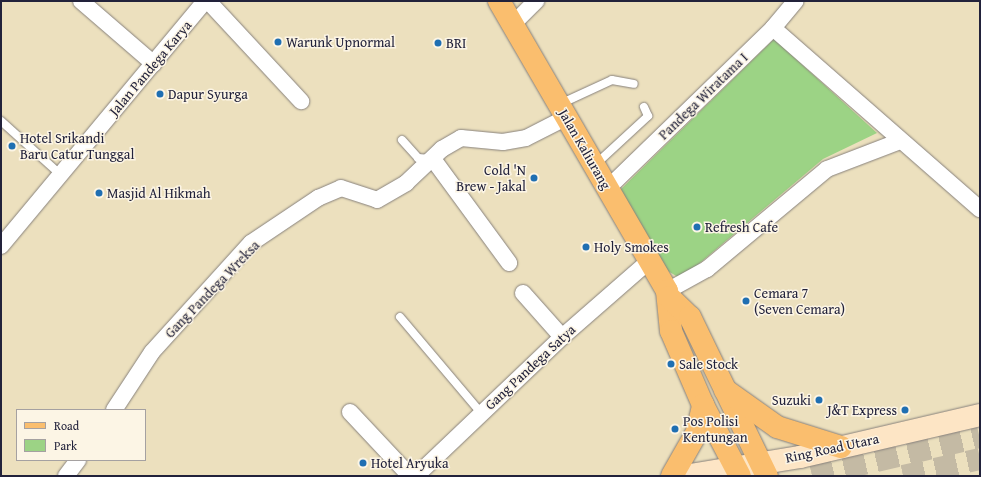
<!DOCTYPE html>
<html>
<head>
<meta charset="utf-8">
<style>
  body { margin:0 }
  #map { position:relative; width:981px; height:477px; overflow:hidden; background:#ece0be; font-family:"Gentium Book Plus",serif }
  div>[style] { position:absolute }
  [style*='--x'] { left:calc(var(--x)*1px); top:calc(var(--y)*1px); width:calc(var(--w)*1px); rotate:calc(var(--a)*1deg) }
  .green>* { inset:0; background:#9cd385 }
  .highway-tunnel>* { height:22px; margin-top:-11px; transform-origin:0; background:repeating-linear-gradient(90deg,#c4baa4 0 22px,transparent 0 33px) }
  .roads { filter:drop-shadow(0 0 1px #87817c) drop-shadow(0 0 1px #87817c) }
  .lane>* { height:8px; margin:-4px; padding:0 4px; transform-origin:4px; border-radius:4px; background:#fff }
  .street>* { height:16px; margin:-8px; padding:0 8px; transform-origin:8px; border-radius:8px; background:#fff }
  .secondary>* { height:22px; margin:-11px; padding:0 11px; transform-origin:11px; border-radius:11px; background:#fde5c5 }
  .primary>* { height:22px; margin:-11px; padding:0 11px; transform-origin:11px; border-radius:11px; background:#fabe6e }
  .highway>* { height:22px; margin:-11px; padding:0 11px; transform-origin:11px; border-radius:11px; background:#fabe6e }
  .dots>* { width:11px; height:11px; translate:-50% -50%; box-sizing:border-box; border:2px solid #fcf5e5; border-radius:50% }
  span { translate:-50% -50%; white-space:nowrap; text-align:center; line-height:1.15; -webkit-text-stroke:3px #fcf5e5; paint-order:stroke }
  .poi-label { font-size:14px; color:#22223b }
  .left { translate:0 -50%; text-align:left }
  .right { translate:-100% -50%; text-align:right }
  .street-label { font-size:14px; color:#22223b }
  .frame { position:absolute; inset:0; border:2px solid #22223b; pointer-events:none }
  .legend { position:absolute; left:16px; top:409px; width:130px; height:52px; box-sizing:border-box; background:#fcf5e5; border:1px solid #a5a1a1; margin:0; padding:5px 7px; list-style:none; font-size:12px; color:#22223b }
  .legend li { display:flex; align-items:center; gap:8px; height:20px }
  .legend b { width:20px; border:1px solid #a5a1a1 }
</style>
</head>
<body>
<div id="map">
  <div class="green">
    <i style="clip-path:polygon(774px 39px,877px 133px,823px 159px,681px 279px,668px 271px,619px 191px)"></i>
  </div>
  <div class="highway-tunnel">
    <i style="--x:812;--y:476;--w:172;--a:-13.1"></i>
    <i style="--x:903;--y:476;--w:79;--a:-12.4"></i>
  </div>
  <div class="roads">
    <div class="lane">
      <i style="--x:560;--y:104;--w:57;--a:-24.8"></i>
      <i style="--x:612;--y:80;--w:22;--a:10"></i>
      <i style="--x:1;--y:121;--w:81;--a:42"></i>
      <i style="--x:402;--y:140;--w:24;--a:48"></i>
      <i style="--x:418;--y:158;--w:13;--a:4"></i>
      <i style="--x:596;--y:164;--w:71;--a:-42.7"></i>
      <i style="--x:648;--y:116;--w:10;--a:-114"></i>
      <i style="--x:400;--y:317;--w:126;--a:49.8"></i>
    </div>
    <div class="street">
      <i style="--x:81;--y:1;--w:96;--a:40.8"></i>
      <i style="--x:208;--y:1;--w:137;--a:47.1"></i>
      <i style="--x:513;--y:24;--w:33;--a:-45"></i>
      <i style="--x:773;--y:28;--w:275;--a:41.2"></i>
      <i style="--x:433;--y:159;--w:129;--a:53.8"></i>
      <i style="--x:608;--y:188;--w:230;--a:-44.1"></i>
      <i style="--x:773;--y:28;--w:35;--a:-50"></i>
      <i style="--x:1;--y:246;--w:319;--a:-50.2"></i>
      <i style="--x:667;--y:291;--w:46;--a:-28.8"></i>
      <i style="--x:707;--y:269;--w:156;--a:-39.8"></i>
      <i style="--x:827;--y:169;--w:78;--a:-21"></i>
      <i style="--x:523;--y:293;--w:59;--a:48.4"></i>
      <i style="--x:114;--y:410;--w:69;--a:-56.8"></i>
      <i style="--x:152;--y:352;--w:147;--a:-47.8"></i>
      <i style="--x:251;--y:243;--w:81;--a:-33.9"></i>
      <i style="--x:318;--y:198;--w:25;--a:-23"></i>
      <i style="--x:341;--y:188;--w:38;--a:18"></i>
      <i style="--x:377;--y:200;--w:34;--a:-30"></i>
      <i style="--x:406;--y:183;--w:50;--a:-43.4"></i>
      <i style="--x:442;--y:149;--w:22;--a:-30"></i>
      <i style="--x:461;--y:138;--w:42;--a:5.4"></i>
      <i style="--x:503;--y:142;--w:23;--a:-10"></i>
      <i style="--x:526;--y:138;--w:46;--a:-27.1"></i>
      <i style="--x:350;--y:412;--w:88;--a:46.8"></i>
      <i style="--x:66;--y:476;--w:20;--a:-53"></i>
      <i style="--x:416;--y:476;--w:202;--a:-43.6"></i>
      <i style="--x:562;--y:337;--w:114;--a:-41.1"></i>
    </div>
    <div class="secondary">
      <i style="--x:684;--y:476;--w:118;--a:-9.3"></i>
      <i style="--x:800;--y:457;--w:185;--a:-13.1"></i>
    </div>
    <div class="primary">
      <i style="--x:499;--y:1;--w:335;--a:59.9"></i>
      <i style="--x:667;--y:291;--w:40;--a:84.3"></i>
      <i style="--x:671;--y:331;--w:81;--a:66.6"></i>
      <i style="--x:703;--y:405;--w:80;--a:62.5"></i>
      <i style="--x:669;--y:297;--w:29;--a:44"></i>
      <i style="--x:690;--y:317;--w:177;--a:64.2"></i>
      <i style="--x:672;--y:476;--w:51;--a:-60.4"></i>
      <i style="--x:697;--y:432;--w:28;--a:-77"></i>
    </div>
    <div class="highway">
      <i style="--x:725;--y:390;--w:64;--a:35.4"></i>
      <i style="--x:777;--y:427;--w:67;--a:17.4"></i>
    </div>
  </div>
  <div class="dots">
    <i style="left:278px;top:42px;background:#1f6fb2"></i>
    <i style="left:438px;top:43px;background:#1f6fb2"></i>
    <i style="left:160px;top:94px;background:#1f6fb2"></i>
    <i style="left:12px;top:146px;background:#1f6fb2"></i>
    <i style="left:534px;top:178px;background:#1f6fb2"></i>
    <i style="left:99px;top:193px;background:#1f6fb2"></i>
    <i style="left:697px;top:227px;background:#1f6fb2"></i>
    <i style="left:586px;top:247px;background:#1f6fb2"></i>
    <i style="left:746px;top:301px;background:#1f6fb2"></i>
    <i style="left:671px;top:364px;background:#1f6fb2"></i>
    <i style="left:819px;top:400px;background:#1f6fb2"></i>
    <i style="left:905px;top:410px;background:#1f6fb2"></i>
    <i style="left:675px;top:429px;background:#1f6fb2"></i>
    <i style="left:363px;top:463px;background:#1f6fb2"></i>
  </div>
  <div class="poi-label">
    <span class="left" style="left:286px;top:42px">Warunk Upnormal</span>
    <span class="left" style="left:446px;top:43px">BRI</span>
    <span class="left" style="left:168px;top:94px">Dapur Syurga</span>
    <span class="left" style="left:20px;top:146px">Hotel Srikandi<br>Baru Catur Tunggal</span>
    <span class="right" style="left:526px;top:178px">Cold 'N<br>Brew - Jakal</span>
    <span class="left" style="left:107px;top:193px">Masjid Al Hikmah</span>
    <span class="left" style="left:705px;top:227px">Refresh Cafe</span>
    <span class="left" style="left:594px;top:247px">Holy Smokes</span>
    <span class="left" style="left:754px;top:301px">Cemara 7<br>(Seven Cemara)</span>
    <span class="left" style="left:679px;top:364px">Sale Stock</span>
    <span class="right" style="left:811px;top:400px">Suzuki</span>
    <span class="right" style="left:897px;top:410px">J&amp;T Express</span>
    <span class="left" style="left:683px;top:429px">Pos Polisi<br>Kentungan</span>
    <span class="left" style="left:371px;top:463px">Hotel Aryuka</span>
  </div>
  <div class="street-label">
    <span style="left:150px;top:68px;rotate:-50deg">Jalan Pandega Karya</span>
    <span style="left:703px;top:96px;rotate:-44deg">Pandega Wiratama I</span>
    <span style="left:585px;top:149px;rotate:60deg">Jalan Kaliurang</span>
    <span style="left:212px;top:289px;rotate:-46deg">Gang Pandega Wreksa</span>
    <span style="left:530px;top:367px;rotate:-43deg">Gang Pandega Satya</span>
    <span style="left:832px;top:448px;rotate:-12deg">Ring Road Utara</span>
  </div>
  <div class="frame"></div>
  <ul class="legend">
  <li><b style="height:5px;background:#fabe6e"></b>Road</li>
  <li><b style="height:11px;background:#9cd385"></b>Park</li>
  </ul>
</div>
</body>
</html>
